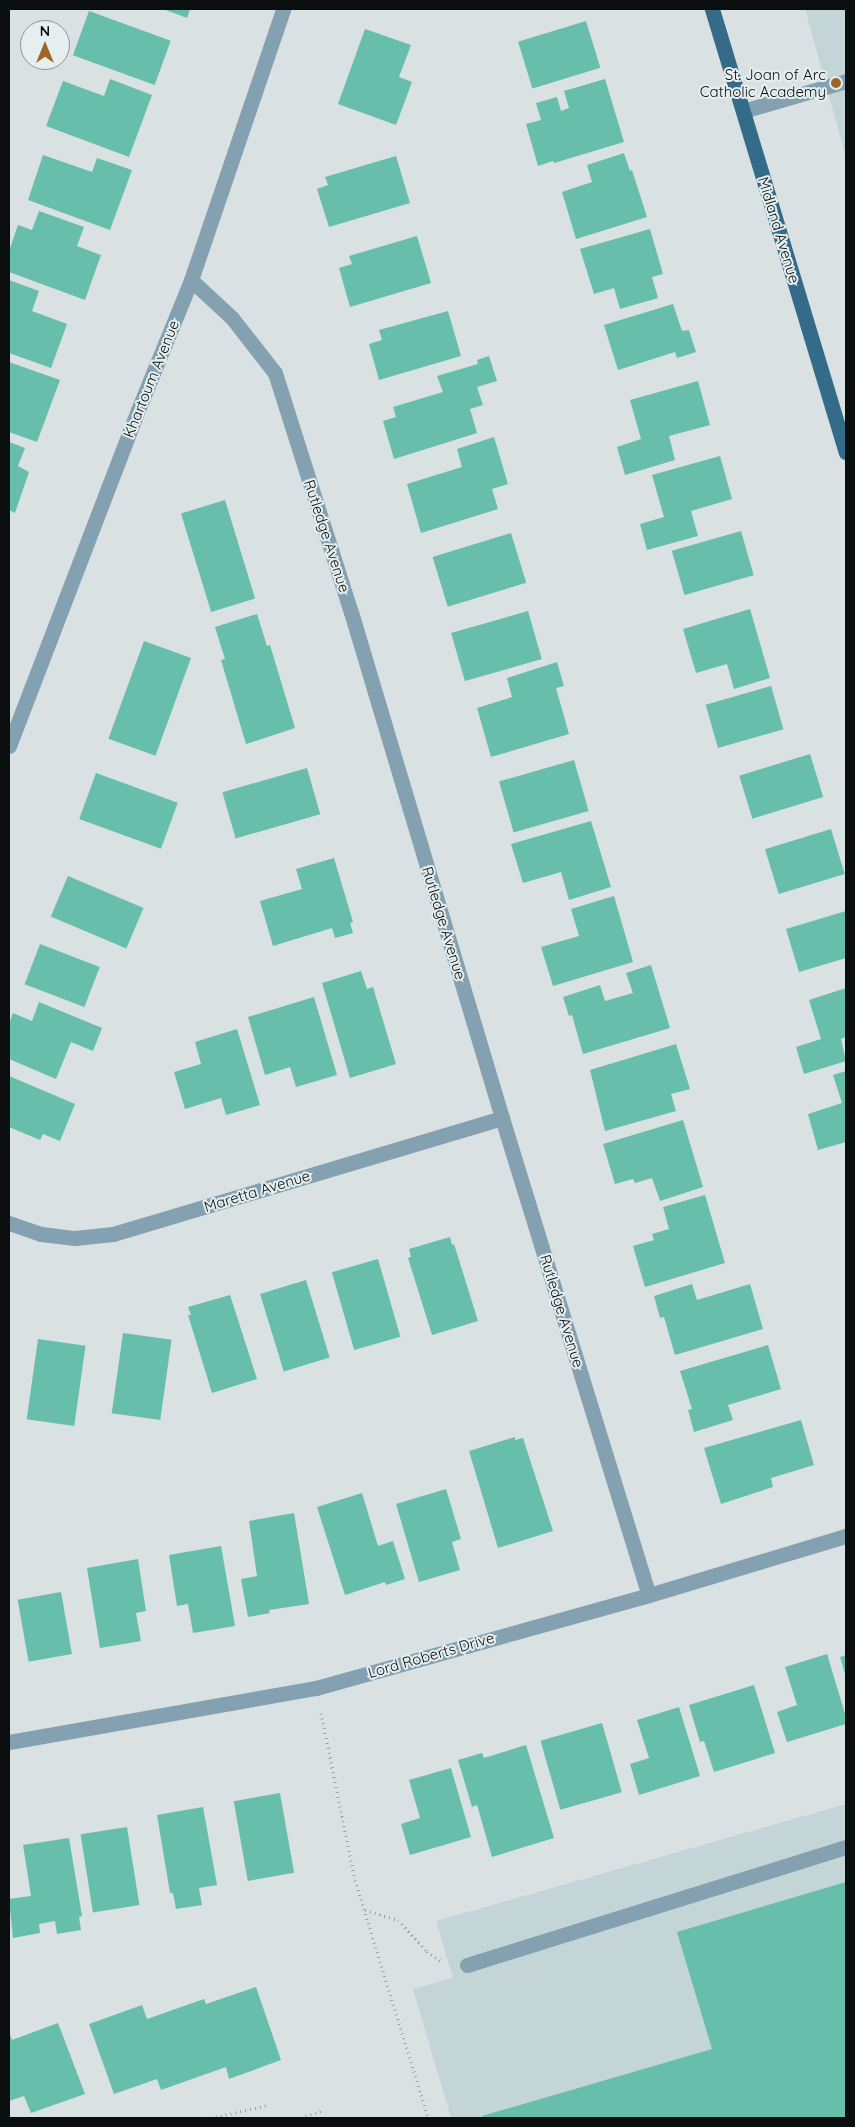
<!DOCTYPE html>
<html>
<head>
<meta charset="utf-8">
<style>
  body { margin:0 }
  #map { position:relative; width:855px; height:2127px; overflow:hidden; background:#d9e1e2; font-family:Quicksand,sans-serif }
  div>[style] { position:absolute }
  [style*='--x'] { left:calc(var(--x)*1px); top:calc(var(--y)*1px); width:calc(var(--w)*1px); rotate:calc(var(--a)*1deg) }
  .built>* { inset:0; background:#c4d5d8 }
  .building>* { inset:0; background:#67beaa; transform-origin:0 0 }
  .path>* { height:3px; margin-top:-1.5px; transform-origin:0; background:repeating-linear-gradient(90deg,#9aa0a1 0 1px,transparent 0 5px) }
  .minor>* { height:15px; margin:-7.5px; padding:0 7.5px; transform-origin:7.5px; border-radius:7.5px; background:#84a1b2 }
  .major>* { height:15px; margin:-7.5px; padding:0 7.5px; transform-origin:7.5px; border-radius:7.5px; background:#336b89 }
  .dots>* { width:14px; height:14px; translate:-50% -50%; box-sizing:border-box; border:2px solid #e6eff0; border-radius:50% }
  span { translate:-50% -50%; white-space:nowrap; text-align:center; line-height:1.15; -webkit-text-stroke:4px #e6eff0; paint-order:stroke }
  .poi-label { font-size:15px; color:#0b0e0e }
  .right { translate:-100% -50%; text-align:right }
  .street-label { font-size:15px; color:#0b0e0e }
  .frame { position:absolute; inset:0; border:10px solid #0b0e0e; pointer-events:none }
  .north { position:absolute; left:20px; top:20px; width:50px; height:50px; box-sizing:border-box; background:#e6eff0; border:1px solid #8e9596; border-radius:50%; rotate:0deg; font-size:14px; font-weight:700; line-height:20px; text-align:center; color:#0b0e0e }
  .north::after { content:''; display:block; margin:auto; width:18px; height:22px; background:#a06526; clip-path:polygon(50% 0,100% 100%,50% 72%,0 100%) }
</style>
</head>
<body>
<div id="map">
  <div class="built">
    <i style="clip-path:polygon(805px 9px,846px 9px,846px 157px)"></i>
    <i style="clip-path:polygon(846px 1804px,846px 2118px,451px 2118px,413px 1989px,453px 1978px,436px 1921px)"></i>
  </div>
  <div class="building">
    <i style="clip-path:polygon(163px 9px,190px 9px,187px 18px)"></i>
    <i style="left:89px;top:11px;width:87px;height:47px;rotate:20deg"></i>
    <i style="left:586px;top:21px;width:49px;height:71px;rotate:73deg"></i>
    <i style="clip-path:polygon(365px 29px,411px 45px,399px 77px,412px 82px,396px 125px,338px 104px)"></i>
    <i style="clip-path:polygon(110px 79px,152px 95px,129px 157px,46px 126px,63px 81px,104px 96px)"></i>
    <i style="clip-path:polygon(605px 79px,624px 142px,554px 163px,553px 161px,538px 166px,526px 124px,541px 120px,536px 103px,557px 97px,561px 111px,569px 108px,564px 91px)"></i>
    <i style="clip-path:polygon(624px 153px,630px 171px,632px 170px,647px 217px,576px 239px,562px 192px,592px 182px,587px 165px)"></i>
    <i style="clip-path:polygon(43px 155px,92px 172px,97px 158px,132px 170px,110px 230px,28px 200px)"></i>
    <i style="clip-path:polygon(396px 156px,410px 203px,329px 227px,317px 189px,328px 185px,325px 177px)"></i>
    <i style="clip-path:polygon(39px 211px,84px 227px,77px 246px,101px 255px,85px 300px,9px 272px,9px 251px,18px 225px,32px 230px)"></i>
    <i style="clip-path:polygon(650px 229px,663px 274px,652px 277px,658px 298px,620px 309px,614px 288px,594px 294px,580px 249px)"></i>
    <i style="clip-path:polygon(417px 236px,431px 283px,350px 307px,339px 268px,352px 264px,349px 256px)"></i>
    <i style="clip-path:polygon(9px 280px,39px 291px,32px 311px,67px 324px,51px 368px,9px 353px)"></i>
    <i style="clip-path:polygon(673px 304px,682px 331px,689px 330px,696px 352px,677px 358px,675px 352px,618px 370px,604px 325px)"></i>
    <i style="clip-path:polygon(448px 311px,461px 356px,379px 380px,369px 344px,382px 340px,379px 330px)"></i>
    <i style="clip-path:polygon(489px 356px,497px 381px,477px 387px,483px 405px,470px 409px,477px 433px,394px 459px,383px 421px,396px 417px,393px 407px,443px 392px,437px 376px,478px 364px,477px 360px)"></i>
    <i style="clip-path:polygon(9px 362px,60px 380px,37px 442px,9px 432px)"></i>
    <i style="clip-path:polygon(698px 381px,710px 425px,669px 436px,675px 460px,625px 475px,617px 447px,641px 439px,630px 400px)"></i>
    <i style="clip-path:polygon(494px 437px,508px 484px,492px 489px,498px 509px,421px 533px,407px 484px,462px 467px,457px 449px)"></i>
    <i style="clip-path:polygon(9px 442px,25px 448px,18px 466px,29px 472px,15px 513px,9px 510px)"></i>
    <i style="clip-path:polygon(720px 456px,732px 499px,691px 511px,698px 536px,647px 550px,640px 524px,664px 517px,652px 475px)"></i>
    <i style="left:225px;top:500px;width:103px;height:46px;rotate:73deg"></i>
    <i style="left:741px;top:531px;width:46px;height:72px;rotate:74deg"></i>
    <i style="left:511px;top:533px;width:52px;height:82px;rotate:73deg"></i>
    <i style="clip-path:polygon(750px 609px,770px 678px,734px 689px,727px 664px,696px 673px,683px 629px)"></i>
    <i style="left:528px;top:611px;width:50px;height:80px;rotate:74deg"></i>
    <i style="clip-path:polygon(257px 614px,267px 646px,270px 645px,295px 728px,246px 744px,221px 660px,225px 659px,215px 627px)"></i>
    <i style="left:144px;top:641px;width:50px;height:104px;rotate:20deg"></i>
    <i style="clip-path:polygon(557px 662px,564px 686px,556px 688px,569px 734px,491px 757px,477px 708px,512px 697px,507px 678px)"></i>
    <i style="left:771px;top:686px;width:45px;height:68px;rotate:74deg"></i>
    <i style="left:810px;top:754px;width:45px;height:74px;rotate:73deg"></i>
    <i style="left:574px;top:760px;width:53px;height:78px;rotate:74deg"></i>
    <i style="left:307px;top:768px;width:48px;height:88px;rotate:74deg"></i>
    <i style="left:96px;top:773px;width:87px;height:49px;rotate:20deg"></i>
    <i style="clip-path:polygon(591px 821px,611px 887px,569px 900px,561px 872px,523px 883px,511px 844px)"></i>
    <i style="left:831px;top:829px;width:47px;height:69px;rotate:73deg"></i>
    <i style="clip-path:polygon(334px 858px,353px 922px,350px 923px,353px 933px,335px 938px,332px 928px,273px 946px,260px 901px,302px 889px,296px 869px)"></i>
    <i style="left:68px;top:876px;width:82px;height:44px;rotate:23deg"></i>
    <i style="clip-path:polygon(614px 896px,633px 962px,553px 986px,541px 947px,579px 936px,571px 909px)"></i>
    <i style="clip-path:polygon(846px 911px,846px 958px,799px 972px,786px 929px)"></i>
    <i style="left:40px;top:944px;width:64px;height:43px;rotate:21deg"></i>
    <i style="clip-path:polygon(651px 965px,670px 1028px,583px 1054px,572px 1015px,569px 1016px,563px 997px,600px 985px,605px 1001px,633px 993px,626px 973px)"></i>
    <i style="clip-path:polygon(361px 971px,367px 989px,373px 987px,396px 1064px,350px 1078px,322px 983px)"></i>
    <i style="clip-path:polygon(846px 988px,846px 1037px,841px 1039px,846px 1061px,804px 1074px,796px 1047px,821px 1039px,809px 1000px)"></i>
    <i style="clip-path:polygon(314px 997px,337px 1075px,296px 1087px,290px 1067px,265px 1075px,248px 1017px)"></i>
    <i style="clip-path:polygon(39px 1002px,102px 1028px,93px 1051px,71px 1042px,56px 1079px,9px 1059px,9px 1024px,13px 1013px,32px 1021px)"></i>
    <i style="clip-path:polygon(237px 1029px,260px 1105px,226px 1115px,221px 1098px,185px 1109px,174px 1072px,201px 1064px,195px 1042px)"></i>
    <i style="clip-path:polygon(676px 1044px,690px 1089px,671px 1094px,676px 1111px,605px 1131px,590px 1070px)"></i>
    <i style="clip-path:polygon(846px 1071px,846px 1142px,818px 1150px,808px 1114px,842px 1103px,833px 1075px)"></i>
    <i style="clip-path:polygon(9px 1076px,75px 1104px,60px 1141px,43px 1134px,40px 1140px,9px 1127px)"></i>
    <i style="clip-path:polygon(683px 1120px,703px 1187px,660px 1201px,652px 1178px,635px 1183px,633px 1179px,615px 1184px,603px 1144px)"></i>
    <i style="clip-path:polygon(705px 1195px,725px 1263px,645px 1287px,633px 1246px,654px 1240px,652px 1234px,669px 1229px,663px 1207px)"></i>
    <i style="clip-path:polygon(450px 1237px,452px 1245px,454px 1244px,478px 1321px,432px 1335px,408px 1258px,411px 1257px,409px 1249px)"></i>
    <i style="left:378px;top:1259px;width:81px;height:48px;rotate:74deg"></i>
    <i style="left:306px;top:1280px;width:81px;height:48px;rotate:73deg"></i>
    <i style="clip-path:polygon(692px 1284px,697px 1300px,750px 1284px,763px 1329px,675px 1355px,664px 1317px,660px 1318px,654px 1296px)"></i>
    <i style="clip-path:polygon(230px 1295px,257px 1379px,212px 1393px,188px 1315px,191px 1315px,188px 1307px)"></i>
    <i style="left:123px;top:1333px;width:49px;height:81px;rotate:8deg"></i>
    <i style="left:38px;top:1339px;width:48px;height:81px;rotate:8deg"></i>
    <i style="clip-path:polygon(768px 1345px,781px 1389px,728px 1405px,733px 1420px,694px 1432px,688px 1410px,692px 1409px,680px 1371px)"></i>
    <i style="clip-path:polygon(801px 1420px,814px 1465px,771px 1478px,773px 1487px,721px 1504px,704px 1448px)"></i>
    <i style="clip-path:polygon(515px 1437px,515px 1440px,523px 1438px,553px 1531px,498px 1548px,469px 1451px)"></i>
    <i style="clip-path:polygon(446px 1489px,461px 1539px,452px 1542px,460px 1570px,419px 1582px,396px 1504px)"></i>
    <i style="clip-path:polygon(362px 1493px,378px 1546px,393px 1541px,405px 1579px,386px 1585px,385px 1582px,345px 1595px,317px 1507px)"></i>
    <i style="clip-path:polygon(294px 1513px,309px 1604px,269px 1610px,270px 1613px,248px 1617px,241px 1579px,257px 1576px,249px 1521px)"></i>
    <i style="clip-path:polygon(221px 1546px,235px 1626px,193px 1633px,188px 1604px,177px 1606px,169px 1555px)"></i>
    <i style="clip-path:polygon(138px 1559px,146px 1611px,136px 1613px,141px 1641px,100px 1648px,87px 1568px)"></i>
    <i style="left:61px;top:1592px;width:63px;height:44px;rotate:80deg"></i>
    <i style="clip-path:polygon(827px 1654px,846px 1717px,846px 1724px,787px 1742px,777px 1712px,797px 1705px,785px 1667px)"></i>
    <i style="clip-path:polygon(846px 1655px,846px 1677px,840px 1657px)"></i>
    <i style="clip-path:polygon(754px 1685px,775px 1753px,714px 1772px,704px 1741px,700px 1742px,689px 1705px)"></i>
    <i style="clip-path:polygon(679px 1707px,700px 1776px,639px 1795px,630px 1764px,649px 1758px,637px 1720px)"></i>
    <i style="left:602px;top:1723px;width:72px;height:64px;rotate:74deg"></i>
    <i style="clip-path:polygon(526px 1745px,554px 1838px,492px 1857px,477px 1805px,472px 1807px,458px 1760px,482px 1753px,484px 1758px)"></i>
    <i style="clip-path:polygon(451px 1768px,471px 1837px,410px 1855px,401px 1824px,420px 1818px,409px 1780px)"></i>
    <i style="left:280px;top:1793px;width:81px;height:47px;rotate:80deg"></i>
    <i style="clip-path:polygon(203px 1807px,217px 1885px,199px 1888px,202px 1905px,176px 1909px,173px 1893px,170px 1893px,157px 1815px)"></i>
    <i style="left:127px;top:1827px;width:79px;height:47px;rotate:81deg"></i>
    <i style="clip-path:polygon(69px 1838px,82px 1916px,79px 1917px,81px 1930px,57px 1934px,55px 1921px,39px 1924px,40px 1933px,13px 1938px,9px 1899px,31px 1896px,23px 1845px)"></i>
    <i style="clip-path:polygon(846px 1882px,846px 2118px,483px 2118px,482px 2116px,712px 2049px,677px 1932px)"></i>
    <i style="clip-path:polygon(256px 1987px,281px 2060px,229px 2079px,226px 2067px,161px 2090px,157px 2079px,114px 2094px,89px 2024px,142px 2005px,147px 2019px,204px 1999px,206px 2004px)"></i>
    <i style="clip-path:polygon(58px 2023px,85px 2094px,31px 2113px,24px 2096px,9px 2101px,9px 2031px,12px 2040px)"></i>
  </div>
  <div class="path">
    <i style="--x:321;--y:1713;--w:170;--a:78.5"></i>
    <i style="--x:355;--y:1880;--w:249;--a:72.9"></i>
    <i style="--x:365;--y:1910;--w:34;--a:17"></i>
    <i style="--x:398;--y:1920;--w:42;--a:46.9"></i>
    <i style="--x:427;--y:1951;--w:17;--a:36"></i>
    <i style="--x:211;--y:2118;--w:58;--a:-12.8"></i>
    <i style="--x:301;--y:2118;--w:23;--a:-20"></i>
  </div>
  <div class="minor">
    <i style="--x:743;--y:111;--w:107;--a:-16.2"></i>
    <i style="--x:191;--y:280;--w:56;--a:42.8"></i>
    <i style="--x:232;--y:318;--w:70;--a:52"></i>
    <i style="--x:275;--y:373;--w:251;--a:72.4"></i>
    <i style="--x:351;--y:612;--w:528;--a:73.38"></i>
    <i style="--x:502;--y:1118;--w:499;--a:72.9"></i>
    <i style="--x:9;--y:746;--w:360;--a:-69"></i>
    <i style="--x:138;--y:410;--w:140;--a:-67.8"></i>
    <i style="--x:191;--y:280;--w:286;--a:-71.2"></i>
    <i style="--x:9;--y:1223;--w:34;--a:19"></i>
    <i style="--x:41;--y:1234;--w:34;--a:7"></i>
    <i style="--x:75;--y:1238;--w:38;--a:-6"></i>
    <i style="--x:113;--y:1234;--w:406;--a:-16.6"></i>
    <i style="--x:9;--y:1742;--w:312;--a:-10"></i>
    <i style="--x:316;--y:1688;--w:346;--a:-15.6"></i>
    <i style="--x:649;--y:1595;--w:206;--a:-16.7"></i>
    <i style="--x:467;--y:1965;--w:397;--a:-17.3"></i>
  </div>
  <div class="major">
    <i style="--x:712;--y:9;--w:463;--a:73.2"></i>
  </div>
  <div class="dots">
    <i style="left:836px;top:83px;background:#a06526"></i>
  </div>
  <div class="poi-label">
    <span class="right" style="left:826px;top:83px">St. Joan of Arc<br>Catholic Academy</span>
  </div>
  <div class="street-label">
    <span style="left:779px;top:230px;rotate:73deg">Midland Avenue</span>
    <span style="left:151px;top:379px;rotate:-68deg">Khartoum Avenue</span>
    <span style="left:327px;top:536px;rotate:72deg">Rutledge Avenue</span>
    <span style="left:444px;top:923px;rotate:73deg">Rutledge Avenue</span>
    <span style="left:257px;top:1191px;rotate:-17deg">Maretta Avenue</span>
    <span style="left:562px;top:1311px;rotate:73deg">Rutledge Avenue</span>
    <span style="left:431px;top:1655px;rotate:-16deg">Lord Roberts Drive</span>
  </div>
  <div class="frame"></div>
  <div class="north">N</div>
</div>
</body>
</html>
